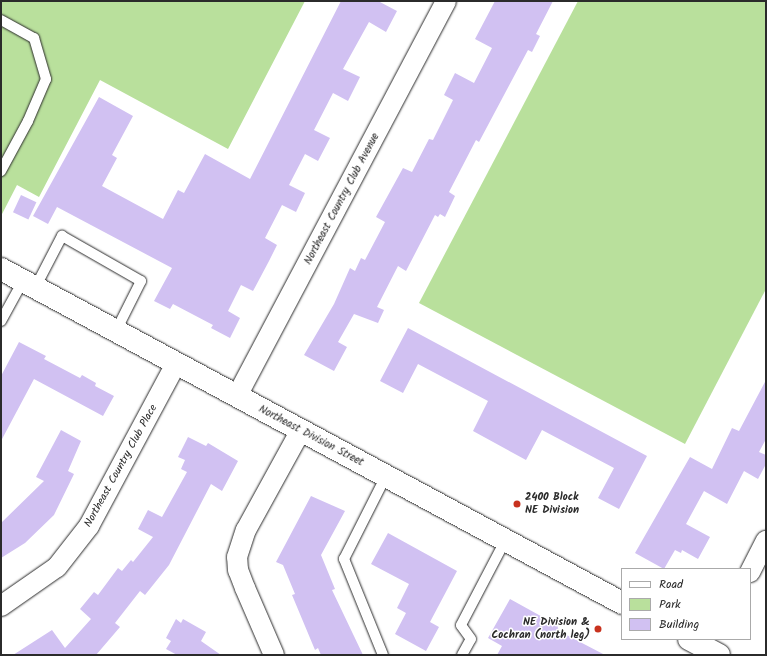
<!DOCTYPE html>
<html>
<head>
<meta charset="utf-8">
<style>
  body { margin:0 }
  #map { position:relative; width:767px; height:656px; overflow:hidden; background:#fff; font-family:Kalam,sans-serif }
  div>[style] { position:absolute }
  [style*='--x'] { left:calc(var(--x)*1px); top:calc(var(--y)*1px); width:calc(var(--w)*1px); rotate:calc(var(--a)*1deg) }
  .green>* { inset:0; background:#b9e09c }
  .building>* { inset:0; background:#d1c1f2; transform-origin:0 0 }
  .roads { filter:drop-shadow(0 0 1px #2b2b2b) drop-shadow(0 0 1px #2b2b2b) }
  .service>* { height:10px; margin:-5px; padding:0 5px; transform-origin:5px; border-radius:5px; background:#fff }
  .minor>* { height:20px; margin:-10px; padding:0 10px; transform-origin:10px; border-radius:10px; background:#fff }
  .primary>* { height:22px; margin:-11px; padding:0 11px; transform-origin:11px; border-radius:11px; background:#fff }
  .dots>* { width:11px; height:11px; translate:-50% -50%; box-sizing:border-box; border:2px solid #fff; border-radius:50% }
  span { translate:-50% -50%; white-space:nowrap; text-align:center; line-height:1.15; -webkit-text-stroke:3px #fff; paint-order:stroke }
  .street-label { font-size:11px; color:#2b2b2b }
  .poi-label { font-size:11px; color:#2b2b2b; font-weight:700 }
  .left { translate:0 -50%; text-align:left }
  .right { translate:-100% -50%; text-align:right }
  .frame { position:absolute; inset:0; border:2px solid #2b2b2b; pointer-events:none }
  .legend { position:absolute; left:621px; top:568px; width:130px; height:72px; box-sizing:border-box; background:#fff; border:1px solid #aaa; margin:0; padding:5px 7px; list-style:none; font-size:12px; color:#2b2b2b }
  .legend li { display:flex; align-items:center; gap:8px; height:20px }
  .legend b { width:20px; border:1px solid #aaa }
</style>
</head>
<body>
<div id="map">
  <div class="green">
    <i style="clip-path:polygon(1px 1px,305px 1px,228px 149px,100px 80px,39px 197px,17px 185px,1px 216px)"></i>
    <i style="clip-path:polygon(578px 1px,766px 1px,766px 289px,685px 444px,419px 303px)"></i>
  </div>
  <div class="building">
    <i style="clip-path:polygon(341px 1px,378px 1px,397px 11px,386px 32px,369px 22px,343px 69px,360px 77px,348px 101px,333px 93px,314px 130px,330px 138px,318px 161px,305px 154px,289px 185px,305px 193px,296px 212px,282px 205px,265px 238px,277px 245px,269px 261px,253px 291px,241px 285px,228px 311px,240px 318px,230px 338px,211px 328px,213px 325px,173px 304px,170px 309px,154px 301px,172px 268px,57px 207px,48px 224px,33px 216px,99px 97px,133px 116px,112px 155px,117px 158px,102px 186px,163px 219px,178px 190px,184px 193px,205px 154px,250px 179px)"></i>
    <i style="clip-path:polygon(495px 1px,553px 1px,536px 34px,540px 36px,532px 52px,528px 50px,479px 142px,476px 140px,449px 192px,455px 196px,445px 217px,440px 214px,438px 217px,435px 215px,406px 271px,398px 266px,377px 307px,384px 310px,378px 323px,354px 314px,338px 342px,347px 347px,334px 371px,304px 355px,334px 304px,350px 268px,355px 271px,361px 258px,365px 260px,385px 222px,376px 217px,403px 168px,412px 172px,429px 139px,433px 140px,453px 100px,444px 95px,455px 73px,474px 83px,492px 48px,475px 39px)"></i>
    <i style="left:21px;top:195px;width:17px;height:19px;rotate:25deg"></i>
    <i style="clip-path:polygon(408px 328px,647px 456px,619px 509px,598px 498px,614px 468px,542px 430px,526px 460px,473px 431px,488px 401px,418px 364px,403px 393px,380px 381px)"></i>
    <i style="clip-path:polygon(19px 342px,46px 356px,44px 359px,80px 378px,82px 375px,96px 383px,95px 386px,114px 396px,103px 416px,34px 379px,1px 441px,1px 376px)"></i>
    <i style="clip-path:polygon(766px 380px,766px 439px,759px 452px,766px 455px,766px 464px,758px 479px,744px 471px,727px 504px,704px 491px,686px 524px,710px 537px,698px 559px,682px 550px,681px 553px,675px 550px,664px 569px,635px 553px,690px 457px,712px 469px,732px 428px,739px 431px)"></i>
    <i style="clip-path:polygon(61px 430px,81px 441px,68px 471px,74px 474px,54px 515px,25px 543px,1px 558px,1px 523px,44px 481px,36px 477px)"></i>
    <i style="clip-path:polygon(188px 437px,206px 446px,208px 443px,238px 461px,222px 491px,211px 484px,169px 565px,145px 595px,140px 591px,115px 623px,120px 627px,96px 655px,13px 655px,52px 630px,65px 648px,91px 619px,80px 609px,94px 592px,98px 595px,118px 568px,122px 571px,131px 560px,133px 562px,153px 537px,138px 529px,148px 510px,162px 517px,187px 472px,181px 469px,185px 460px,178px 457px)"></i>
    <i style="clip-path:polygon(311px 496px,345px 511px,321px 555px,335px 589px,332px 590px,363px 655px,321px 655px,318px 648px,315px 650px,292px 595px,295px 594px,283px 565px,276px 562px)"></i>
    <i style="clip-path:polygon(388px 533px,457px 571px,430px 622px,439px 627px,426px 651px,395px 634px,406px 613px,397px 608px,409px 584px,371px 564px)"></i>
    <i style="clip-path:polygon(510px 599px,557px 625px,559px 631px,605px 655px,497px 655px,502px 646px,488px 638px)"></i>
    <i style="clip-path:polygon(176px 619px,181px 623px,183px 619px,206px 632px,201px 641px,221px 655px,177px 655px,166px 649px,171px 641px,166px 638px)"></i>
  </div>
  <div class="roads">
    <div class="service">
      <i style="--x:1;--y:20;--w:38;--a:29"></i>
      <i style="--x:34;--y:38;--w:43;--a:73.7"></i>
      <i style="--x:46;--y:79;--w:46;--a:113.2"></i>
      <i style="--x:28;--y:121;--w:57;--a:118.4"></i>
      <i style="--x:35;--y:288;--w:59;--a:-62.6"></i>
      <i style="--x:62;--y:236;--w:91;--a:29.7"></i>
      <i style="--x:141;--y:281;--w:56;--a:116.6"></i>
      <i style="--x:1;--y:321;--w:46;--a:-61.2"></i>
      <i style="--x:383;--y:655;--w:104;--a:-112.1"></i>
      <i style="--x:344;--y:559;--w:93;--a:-63.2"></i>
      <i style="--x:462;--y:655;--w:18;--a:-61"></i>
      <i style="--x:471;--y:639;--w:17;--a:-126"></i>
      <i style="--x:461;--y:625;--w:95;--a:-62.4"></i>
    </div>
    <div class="minor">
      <i style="--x:237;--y:396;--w:447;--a:-62.1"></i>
      <i style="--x:750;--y:572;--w:35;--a:-63"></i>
      <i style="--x:1;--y:606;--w:68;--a:-34.9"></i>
      <i style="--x:57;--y:567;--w:52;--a:-52"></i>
      <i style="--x:89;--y:526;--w:184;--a:-61.8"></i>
      <i style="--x:274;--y:655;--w:73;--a:-113.4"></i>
      <i style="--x:245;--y:588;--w:19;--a:-111"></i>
      <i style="--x:238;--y:570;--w:13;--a:-94"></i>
      <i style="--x:237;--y:557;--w:28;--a:-72"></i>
      <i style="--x:246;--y:530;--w:114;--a:-61.2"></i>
    </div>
    <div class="primary">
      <i style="--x:1;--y:269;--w:705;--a:28.27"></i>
      <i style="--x:689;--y:639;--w:34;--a:28"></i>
    </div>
  </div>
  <div class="dots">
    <i style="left:517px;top:504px;background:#c8321e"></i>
    <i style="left:598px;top:629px;background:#c8321e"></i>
  </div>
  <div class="street-label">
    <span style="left:342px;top:199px;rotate:-62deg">Northeast Country Club Avenue</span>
    <span style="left:311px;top:436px;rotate:28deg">Northeast Division Street</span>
    <span style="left:121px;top:466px;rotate:-61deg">Northeast Country Club Place</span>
  </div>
  <div class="poi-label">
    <span class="left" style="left:525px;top:504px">2400 Block<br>NE Division</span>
    <span class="right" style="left:590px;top:629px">NE Division &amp;<br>Cochran (north leg)</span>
  </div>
  <div class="frame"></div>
  <ul class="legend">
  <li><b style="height:5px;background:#fff"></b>Road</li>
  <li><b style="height:11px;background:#b9e09c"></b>Park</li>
  <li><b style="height:11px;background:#d1c1f2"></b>Building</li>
  </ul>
</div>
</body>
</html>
